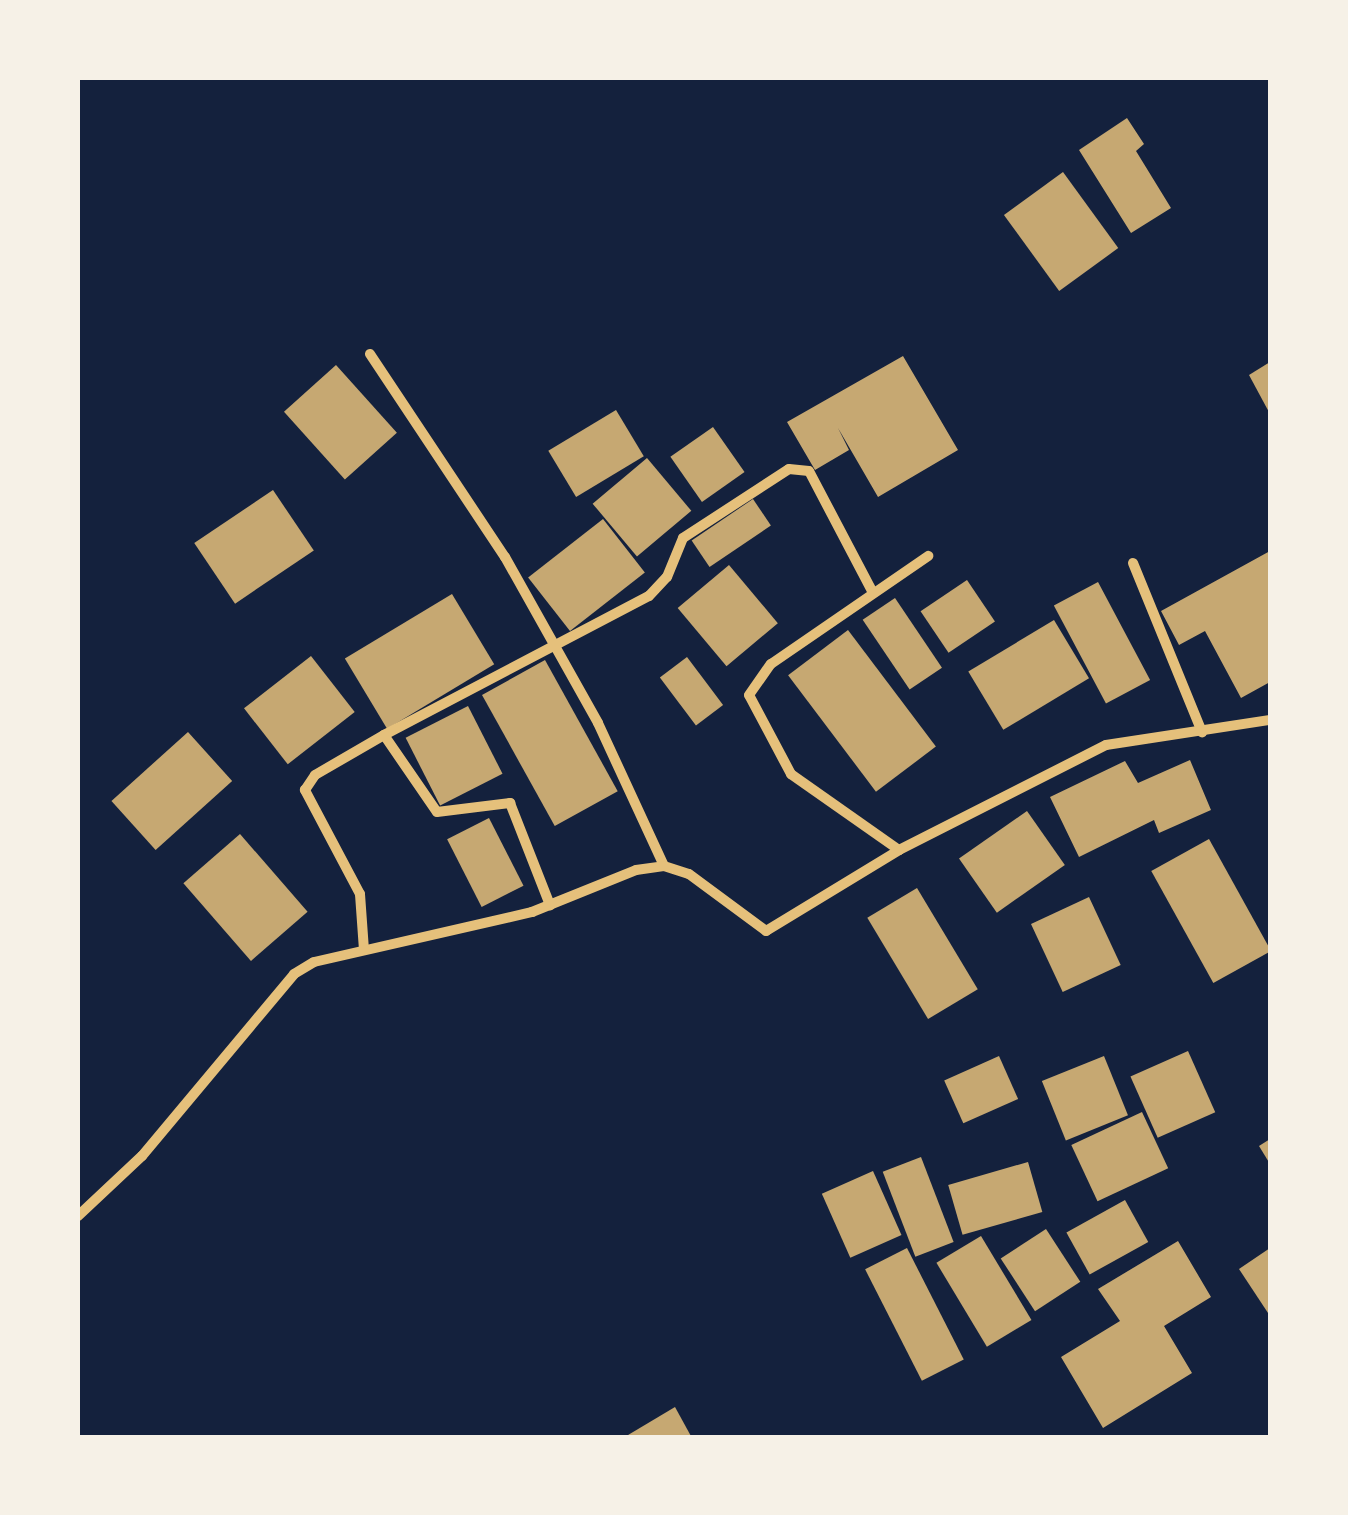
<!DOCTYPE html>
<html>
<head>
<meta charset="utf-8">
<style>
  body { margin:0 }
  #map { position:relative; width:1348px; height:1515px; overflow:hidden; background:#14213d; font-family:"Open Sans",sans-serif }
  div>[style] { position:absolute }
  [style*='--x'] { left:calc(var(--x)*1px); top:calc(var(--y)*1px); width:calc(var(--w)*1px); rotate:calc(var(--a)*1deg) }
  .building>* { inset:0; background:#c6a872; transform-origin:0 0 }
  .minor>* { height:10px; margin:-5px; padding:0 5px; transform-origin:5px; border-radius:5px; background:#e5c07b }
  span { translate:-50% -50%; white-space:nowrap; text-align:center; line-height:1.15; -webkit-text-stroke:8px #f6f1e7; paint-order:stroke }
  .frame { position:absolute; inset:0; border:80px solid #f6f1e7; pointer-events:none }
</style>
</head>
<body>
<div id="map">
  <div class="building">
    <i style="clip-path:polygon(1127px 118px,1144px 144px,1136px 151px,1171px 208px,1131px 233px,1079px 150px)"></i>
    <i style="left:1063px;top:172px;width:94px;height:73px;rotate:54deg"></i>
    <i style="clip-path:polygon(903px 356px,958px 450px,878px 497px,838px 428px,849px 450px,815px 470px,787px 422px)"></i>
    <i style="clip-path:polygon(1270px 362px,1270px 414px,1249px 375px)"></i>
    <i style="left:336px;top:365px;width:91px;height:70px;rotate:48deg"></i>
    <i style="left:616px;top:410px;width:54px;height:79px;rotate:59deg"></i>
    <i style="left:713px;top:427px;width:55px;height:52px;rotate:55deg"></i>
    <i style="left:647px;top:458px;width:69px;height:71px;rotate:50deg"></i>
    <i style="left:273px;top:490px;width:73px;height:95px;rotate:56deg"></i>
    <i style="left:753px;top:499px;width:32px;height:74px;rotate:56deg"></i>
    <i style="left:603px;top:519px;width:68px;height:95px;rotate:52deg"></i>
    <i style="clip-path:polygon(1270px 551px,1270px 682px,1241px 698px,1205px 631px,1179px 645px,1161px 611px)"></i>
    <i style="left:729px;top:565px;width:76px;height:67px;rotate:50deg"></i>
    <i style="left:967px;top:580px;width:50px;height:56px;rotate:56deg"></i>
    <i style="left:1098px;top:582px;width:111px;height:50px;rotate:62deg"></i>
    <i style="left:452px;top:594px;width:82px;height:125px;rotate:59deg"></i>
    <i style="left:895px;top:598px;width:84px;height:39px;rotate:56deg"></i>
    <i style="left:1054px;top:620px;width:68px;height:100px;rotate:59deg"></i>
    <i style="left:848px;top:630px;width:146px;height:75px;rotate:53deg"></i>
    <i style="left:311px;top:656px;width:71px;height:85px;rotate:52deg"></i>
    <i style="left:687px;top:657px;width:60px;height:34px;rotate:53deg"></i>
    <i style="left:545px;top:660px;width:150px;height:72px;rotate:61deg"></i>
    <i style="left:468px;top:706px;width:76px;height:70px;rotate:63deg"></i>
    <i style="left:188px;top:732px;width:66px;height:103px;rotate:48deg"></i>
    <i style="clip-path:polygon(1190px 760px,1211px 810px,1159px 833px,1154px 820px,1079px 857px,1050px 797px,1125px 761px,1138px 783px)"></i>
    <i style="left:1027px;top:811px;width:66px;height:83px;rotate:55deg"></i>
    <i style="left:489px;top:818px;width:76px;height:47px;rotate:63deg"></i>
    <i style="left:240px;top:834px;width:103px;height:75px;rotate:49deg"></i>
    <i style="left:1209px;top:839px;width:128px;height:66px;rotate:61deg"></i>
    <i style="left:917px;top:888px;width:118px;height:58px;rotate:59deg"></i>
    <i style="left:1089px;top:897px;width:75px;height:64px;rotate:65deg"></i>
    <i style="left:1188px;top:1051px;width:67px;height:63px;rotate:66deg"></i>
    <i style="left:999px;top:1056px;width:47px;height:60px;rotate:66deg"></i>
    <i style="left:1104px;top:1056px;width:64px;height:67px;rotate:68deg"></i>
    <i style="left:1142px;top:1112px;width:62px;height:78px;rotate:65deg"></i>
    <i style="clip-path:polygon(1270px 1139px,1270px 1164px,1259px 1146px)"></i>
    <i style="left:921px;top:1157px;width:91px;height:41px;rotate:69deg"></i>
    <i style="left:1028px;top:1162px;width:52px;height:83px;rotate:74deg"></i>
    <i style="left:873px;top:1171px;width:70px;height:56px;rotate:66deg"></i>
    <i style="left:1125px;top:1200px;width:48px;height:67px;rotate:61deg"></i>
    <i style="left:1046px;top:1229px;width:63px;height:54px;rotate:57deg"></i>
    <i style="left:981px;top:1236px;width:98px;height:52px;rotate:59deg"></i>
    <i style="clip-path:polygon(1178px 1241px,1211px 1297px,1164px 1326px,1192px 1373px,1103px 1428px,1061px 1357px,1120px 1321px,1098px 1289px)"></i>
    <i style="left:907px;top:1248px;width:125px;height:47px;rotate:63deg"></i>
    <i style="clip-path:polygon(1270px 1248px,1270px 1316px,1239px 1269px)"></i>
    <i style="clip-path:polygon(675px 1407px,692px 1438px,623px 1438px)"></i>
  </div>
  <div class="minor">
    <i style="--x:370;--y:354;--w:244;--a:56.4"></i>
    <i style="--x:505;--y:557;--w:190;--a:60.7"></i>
    <i style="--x:598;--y:723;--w:157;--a:65.2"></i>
    <i style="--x:1133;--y:563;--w:183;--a:67.8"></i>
    <i style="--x:384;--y:735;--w:299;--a:-27.7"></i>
    <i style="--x:649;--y:596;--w:26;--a:-47"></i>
    <i style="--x:667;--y:577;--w:42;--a:-67.7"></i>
    <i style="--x:683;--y:538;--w:126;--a:-33.1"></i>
    <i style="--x:789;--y:469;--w:20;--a:6"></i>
    <i style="--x:809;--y:471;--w:138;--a:62.3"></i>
    <i style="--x:899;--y:850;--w:132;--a:-144.9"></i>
    <i style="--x:791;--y:774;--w:89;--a:-118"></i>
    <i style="--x:749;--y:695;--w:38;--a:-55"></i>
    <i style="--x:771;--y:664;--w:191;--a:-34.5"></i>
    <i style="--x:364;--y:950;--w:56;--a:-94.1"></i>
    <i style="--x:360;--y:894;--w:118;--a:-117.9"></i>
    <i style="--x:305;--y:790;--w:18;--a:-56"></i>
    <i style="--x:315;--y:775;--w:80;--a:-30.1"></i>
    <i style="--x:384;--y:735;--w:93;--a:55.5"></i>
    <i style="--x:437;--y:812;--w:74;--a:-7"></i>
    <i style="--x:510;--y:803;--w:110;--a:68.6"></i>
    <i style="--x:78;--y:1216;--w:88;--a:-43.2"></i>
    <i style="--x:142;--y:1156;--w:237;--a:-50.1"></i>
    <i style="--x:294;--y:974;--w:23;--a:-31"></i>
    <i style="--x:314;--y:962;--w:224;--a:-12.9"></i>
    <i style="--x:532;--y:912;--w:112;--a:-22"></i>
    <i style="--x:636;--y:870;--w:28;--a:-8"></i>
    <i style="--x:664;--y:866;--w:26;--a:18"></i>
    <i style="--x:689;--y:874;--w:96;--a:36.5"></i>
    <i style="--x:766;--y:931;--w:156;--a:-31.3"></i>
    <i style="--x:899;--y:850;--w:232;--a:-26.9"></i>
    <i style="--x:1106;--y:745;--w:166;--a:-8.7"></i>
  </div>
  <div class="frame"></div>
</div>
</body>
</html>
